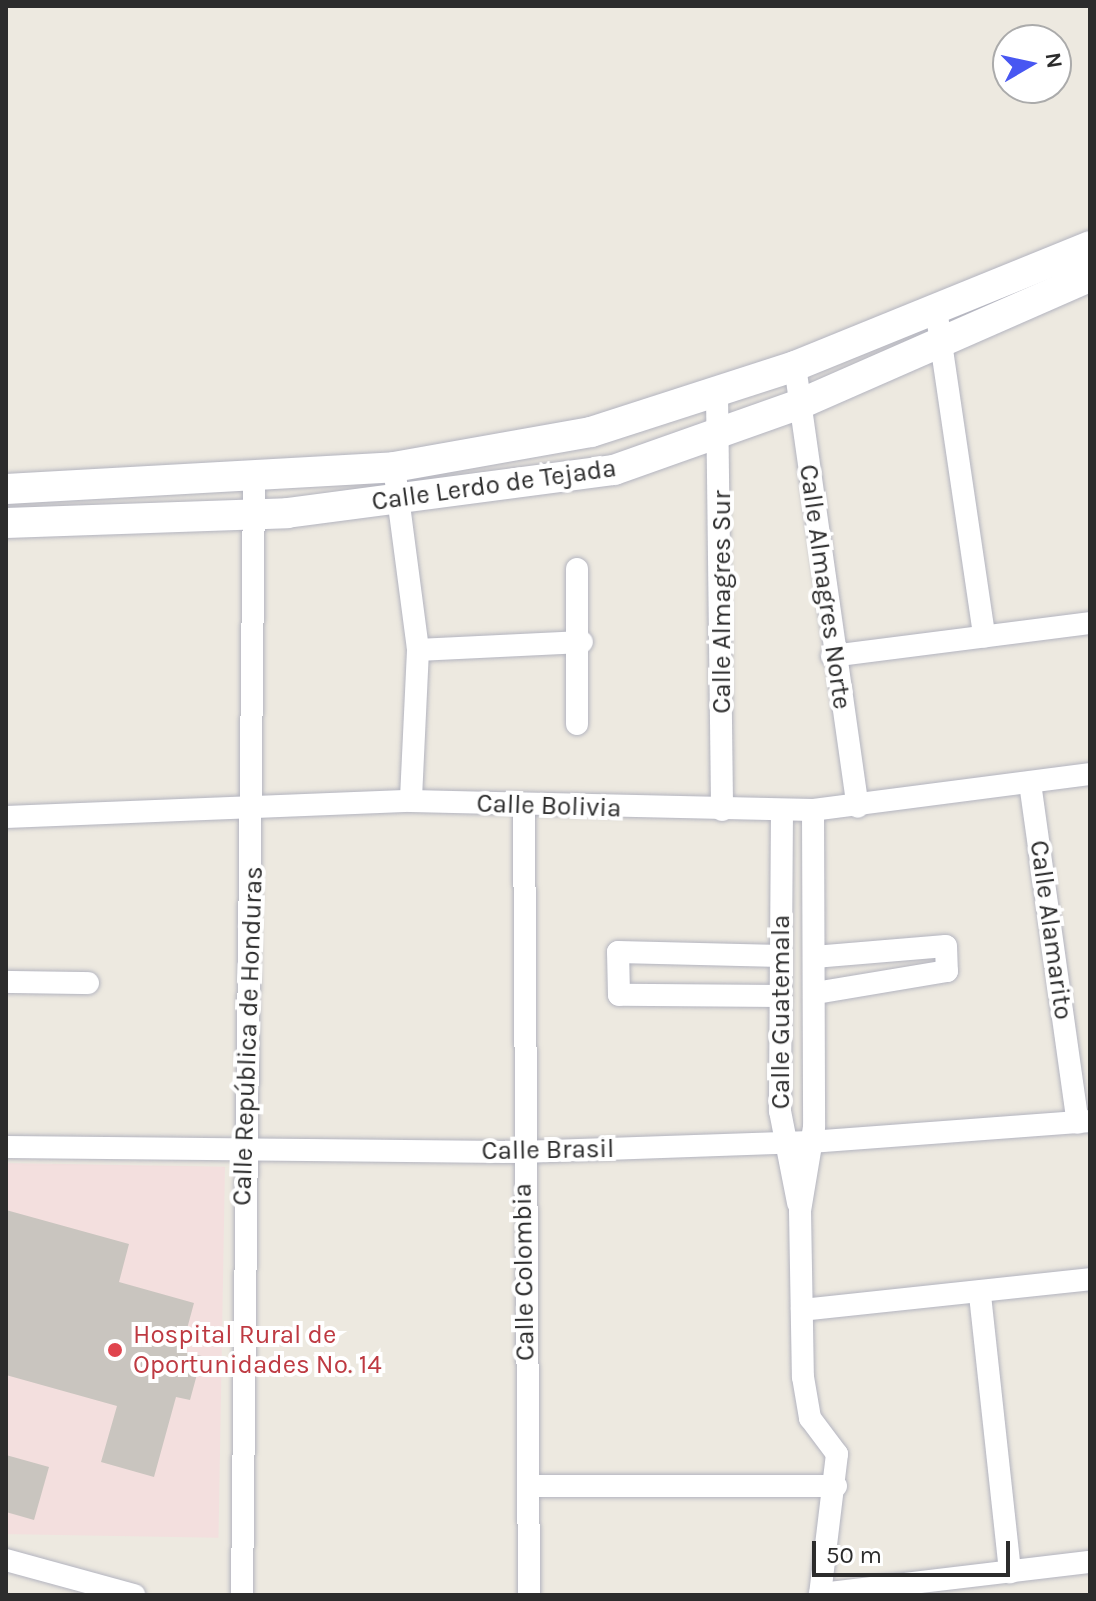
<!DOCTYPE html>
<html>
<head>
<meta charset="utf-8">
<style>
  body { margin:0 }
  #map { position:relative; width:1096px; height:1601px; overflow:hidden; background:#ede9e0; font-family:Karla,sans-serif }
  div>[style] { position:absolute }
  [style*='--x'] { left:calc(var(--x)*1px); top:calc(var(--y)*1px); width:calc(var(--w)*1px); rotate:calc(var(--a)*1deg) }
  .medical>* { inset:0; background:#f3dfde; transform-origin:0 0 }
  .building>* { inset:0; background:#c9c5bf }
  .roads { filter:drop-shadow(0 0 2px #b3b4bf) drop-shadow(0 0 2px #b3b4bf) }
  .street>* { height:22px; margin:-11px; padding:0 11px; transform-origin:11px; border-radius:11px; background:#fff }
  .secondary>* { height:30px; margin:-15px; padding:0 15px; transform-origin:15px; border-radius:15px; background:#fff }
  .dots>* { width:22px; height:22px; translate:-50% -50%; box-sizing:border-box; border:4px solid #fff; border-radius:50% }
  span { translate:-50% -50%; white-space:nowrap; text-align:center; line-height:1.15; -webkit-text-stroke:8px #fff; paint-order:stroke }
  .street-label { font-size:26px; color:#2c2c2c }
  .health-label { font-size:26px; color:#be3a42 }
  .left { translate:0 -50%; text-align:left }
  .frame { position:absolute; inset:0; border:8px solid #2c2c2c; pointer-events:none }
  .north { position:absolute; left:992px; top:24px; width:80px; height:80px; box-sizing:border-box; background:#fff; border:2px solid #ababab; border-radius:50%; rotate:81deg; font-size:22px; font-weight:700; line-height:32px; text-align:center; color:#2c2c2c }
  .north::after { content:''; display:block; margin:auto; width:28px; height:36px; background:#4857f2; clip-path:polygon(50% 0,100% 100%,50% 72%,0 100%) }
  .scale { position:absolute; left:812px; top:1541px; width:198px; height:36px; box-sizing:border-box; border:4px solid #2c2c2c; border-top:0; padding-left:10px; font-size:24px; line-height:28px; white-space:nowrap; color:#2c2c2c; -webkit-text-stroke:6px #fff; paint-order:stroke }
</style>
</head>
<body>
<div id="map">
  <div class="medical">
    <i style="left:6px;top:1163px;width:219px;height:371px;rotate:1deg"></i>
  </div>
  <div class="building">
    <i style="clip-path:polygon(6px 1210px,129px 1244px,119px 1282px,194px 1303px,181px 1351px,202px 1356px,190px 1400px,176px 1397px,154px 1477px,101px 1462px,117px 1406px,6px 1375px)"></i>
    <i style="clip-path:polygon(6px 1455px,49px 1467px,34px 1520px,6px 1512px)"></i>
  </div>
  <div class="roads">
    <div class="street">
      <i style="--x:936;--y:309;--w:331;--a:81.6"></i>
      <i style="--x:795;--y:366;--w:445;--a:81.9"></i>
      <i style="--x:717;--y:394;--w:416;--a:89.3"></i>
      <i style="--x:394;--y:467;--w:185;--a:82.5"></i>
      <i style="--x:418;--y:650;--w:151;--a:92.7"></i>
      <i style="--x:418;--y:650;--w:164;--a:-2.8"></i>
      <i style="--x:832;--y:656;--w:260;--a:-7.3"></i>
      <i style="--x:577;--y:724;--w:155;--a:-90"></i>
      <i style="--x:1030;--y:783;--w:343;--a:82"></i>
      <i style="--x:524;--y:806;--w:789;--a:89.64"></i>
      <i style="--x:782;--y:810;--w:301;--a:90.4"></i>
      <i style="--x:780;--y:1111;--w:94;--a:78.9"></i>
      <i style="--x:813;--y:810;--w:317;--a:89.8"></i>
      <i style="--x:814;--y:1127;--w:85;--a:99.5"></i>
      <i style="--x:800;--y:1211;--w:166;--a:89"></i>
      <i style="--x:803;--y:1377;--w:42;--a:80.3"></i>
      <i style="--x:810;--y:1418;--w:45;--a:53.1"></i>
      <i style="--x:837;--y:1454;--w:142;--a:96.9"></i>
      <i style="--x:6;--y:817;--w:405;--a:-2.3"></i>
      <i style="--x:411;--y:801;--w:402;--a:1.3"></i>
      <i style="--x:813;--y:810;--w:279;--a:-7.4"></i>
      <i style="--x:814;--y:957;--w:132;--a:-4.8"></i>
      <i style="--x:946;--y:946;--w:25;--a:88"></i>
      <i style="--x:947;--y:971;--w:134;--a:170.5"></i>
      <i style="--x:6;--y:982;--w:82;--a:0.7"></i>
      <i style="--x:781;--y:996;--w:162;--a:-179.6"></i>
      <i style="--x:619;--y:995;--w:43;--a:-91.3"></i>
      <i style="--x:618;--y:952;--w:163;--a:1.4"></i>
      <i style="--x:6;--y:1147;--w:515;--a:0.56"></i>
      <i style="--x:521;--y:1152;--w:290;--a:-2"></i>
      <i style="--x:811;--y:1142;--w:280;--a:-4.3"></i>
      <i style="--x:980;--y:1295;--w:279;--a:83.8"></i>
      <i style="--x:802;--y:1310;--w:290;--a:-6.1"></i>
      <i style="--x:529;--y:1486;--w:307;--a:0"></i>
      <i style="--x:6;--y:1560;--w:133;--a:15.3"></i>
      <i style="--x:820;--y:1594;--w:272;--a:-6.8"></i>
      <i style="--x:242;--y:1595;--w:1117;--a:-89.38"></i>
    </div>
    <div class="secondary">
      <i style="--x:6;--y:489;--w:389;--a:-3.2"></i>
      <i style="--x:394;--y:467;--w:200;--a:-10.1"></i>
      <i style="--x:591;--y:432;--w:214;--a:-17.9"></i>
      <i style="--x:795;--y:366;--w:318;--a:-22.1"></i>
      <i style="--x:6;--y:523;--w:281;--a:-2"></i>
      <i style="--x:287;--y:513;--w:330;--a:-7.5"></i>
      <i style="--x:614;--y:470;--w:197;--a:-19.5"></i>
      <i style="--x:800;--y:404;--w:317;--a:-23.7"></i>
    </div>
  </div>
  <div class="dots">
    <i style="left:115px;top:1350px;background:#e0444e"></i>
  </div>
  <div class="street-label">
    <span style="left:494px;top:485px;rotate:-8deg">Calle Lerdo de Tejada</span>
    <span style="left:825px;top:587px;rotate:82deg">Calle Almagres Norte</span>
    <span style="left:722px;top:602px;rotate:-90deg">Calle Almagres Sur</span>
    <span style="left:549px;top:806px;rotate:2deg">Calle Bolivia</span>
    <span style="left:1051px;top:930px;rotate:82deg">Calle Alamarito</span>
    <span style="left:781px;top:1012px;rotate:-90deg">Calle Guatemala</span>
    <span style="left:248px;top:1036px;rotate:-88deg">Calle República de Honduras</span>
    <span style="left:548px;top:1150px;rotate:-1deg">Calle Brasil</span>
    <span style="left:524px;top:1272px;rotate:-91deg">Calle Colombia</span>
  </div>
  <div class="health-label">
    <span class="left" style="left:133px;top:1350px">Hospital Rural de<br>Oportunidades No. 14</span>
  </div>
  <div class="frame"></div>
  <div class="north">N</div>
  <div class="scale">50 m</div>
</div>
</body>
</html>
